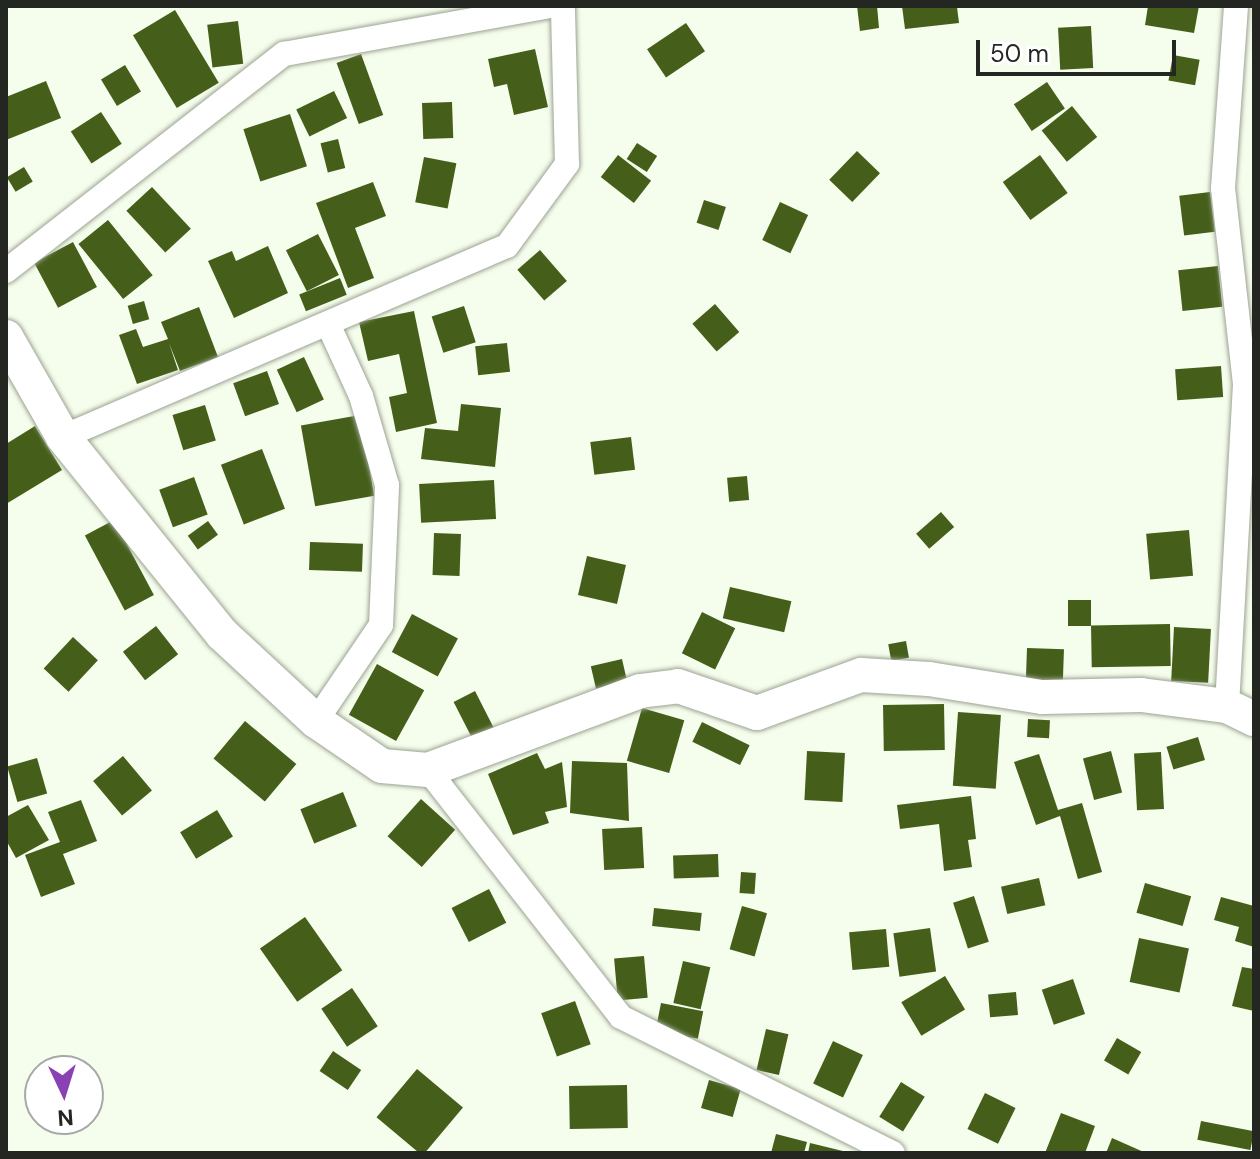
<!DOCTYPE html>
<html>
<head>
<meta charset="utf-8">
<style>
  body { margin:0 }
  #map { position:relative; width:1260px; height:1159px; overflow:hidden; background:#f5fdec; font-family:"DM Sans",sans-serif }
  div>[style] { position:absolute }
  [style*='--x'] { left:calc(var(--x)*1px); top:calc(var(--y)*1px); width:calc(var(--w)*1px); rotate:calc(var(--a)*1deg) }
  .building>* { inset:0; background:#455f1a; transform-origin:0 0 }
  .roads { filter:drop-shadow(0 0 2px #9ca393) drop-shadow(0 0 2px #9ca393) }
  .street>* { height:24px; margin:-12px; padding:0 12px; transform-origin:12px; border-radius:12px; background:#fff }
  .secondary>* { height:34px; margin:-17px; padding:0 17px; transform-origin:17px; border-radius:17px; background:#fff }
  span { translate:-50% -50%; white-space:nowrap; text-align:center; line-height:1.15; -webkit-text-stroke:8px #fff; paint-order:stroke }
  .frame { position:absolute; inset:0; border:8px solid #242721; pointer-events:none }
  .north { position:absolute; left:24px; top:1055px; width:80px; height:80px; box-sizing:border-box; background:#fff; border:2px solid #a7a9a6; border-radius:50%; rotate:176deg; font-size:22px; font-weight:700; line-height:32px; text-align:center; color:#242721 }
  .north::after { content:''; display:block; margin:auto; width:28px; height:36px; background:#8941b4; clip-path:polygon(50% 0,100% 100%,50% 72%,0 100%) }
  .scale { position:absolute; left:976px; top:40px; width:200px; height:36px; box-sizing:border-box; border:4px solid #242721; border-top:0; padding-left:10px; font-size:24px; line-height:28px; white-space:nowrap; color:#242721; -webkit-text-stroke:6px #fff; paint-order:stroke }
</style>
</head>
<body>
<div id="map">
  <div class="building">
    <i style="clip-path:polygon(857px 6px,877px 6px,879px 28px,860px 31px)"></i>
    <i style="clip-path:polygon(902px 6px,957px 7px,959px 23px,905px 29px)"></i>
    <i style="clip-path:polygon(1148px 6px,1199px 6px,1194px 33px,1145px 25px)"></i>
    <i style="left:175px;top:10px;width:85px;height:49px;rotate:59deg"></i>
    <i style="left:238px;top:21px;width:43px;height:31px;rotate:83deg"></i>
    <i style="left:686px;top:23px;width:34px;height:47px;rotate:56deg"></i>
    <i style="left:1091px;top:26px;width:42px;height:33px;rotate:87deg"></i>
    <i style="clip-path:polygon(535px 49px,548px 107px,514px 115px,507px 84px,494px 87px,488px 59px)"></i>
    <i style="left:361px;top:54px;width:65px;height:26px;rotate:70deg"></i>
    <i style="left:1173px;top:55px;width:27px;height:26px;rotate:10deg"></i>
    <i style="left:125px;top:65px;width:31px;height:28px;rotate:59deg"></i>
    <i style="clip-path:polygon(46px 81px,61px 118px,6px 140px,6px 97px)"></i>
    <i style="left:1047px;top:82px;width:32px;height:40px;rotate:56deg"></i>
    <i style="left:334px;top:91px;width:30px;height:42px;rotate:64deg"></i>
    <i style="left:452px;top:102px;width:36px;height:30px;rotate:88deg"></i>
    <i style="left:1072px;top:106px;width:40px;height:39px;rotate:51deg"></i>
    <i style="left:101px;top:112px;width:38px;height:36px;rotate:57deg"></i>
    <i style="left:290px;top:114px;width:55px;height:49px;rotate:72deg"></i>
    <i style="left:338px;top:139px;width:30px;height:18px;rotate:76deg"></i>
    <i style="left:637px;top:143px;width:24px;height:19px;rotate:33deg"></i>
    <i style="left:857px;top:151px;width:32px;height:40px;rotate:44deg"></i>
    <i style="left:618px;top:155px;width:42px;height:28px;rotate:38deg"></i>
    <i style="left:1040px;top:155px;width:47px;height:46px;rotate:54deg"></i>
    <i style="left:424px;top:157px;width:33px;height:46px;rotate:11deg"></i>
    <i style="left:24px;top:167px;width:17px;height:20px;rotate:59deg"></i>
    <i style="clip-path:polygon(373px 182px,386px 216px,355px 228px,374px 278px,348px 288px,316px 203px)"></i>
    <i style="left:152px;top:187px;width:57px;height:35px;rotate:47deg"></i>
    <i style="left:1210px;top:192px;width:40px;height:31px;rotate:83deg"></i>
    <i style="left:704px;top:200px;width:23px;height:24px;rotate:18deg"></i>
    <i style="left:780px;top:202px;width:31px;height:42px;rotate:25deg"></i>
    <i style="left:108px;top:220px;width:71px;height:38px;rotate:51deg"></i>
    <i style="left:318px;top:234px;width:46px;height:36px;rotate:63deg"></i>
    <i style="left:73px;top:242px;width:51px;height:44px;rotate:62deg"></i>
    <i style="clip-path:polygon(268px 246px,288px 293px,234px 318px,208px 261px,232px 251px,236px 261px)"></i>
    <i style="left:540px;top:250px;width:41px;height:30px;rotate:49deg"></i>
    <i style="left:1218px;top:266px;width:41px;height:40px;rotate:84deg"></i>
    <i style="left:340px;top:278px;width:18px;height:44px;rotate:68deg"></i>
    <i style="left:144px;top:301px;width:19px;height:17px;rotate:74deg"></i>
    <i style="left:715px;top:304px;width:37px;height:30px;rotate:49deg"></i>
    <i style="left:464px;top:306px;width:38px;height:34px;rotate:72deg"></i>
    <i style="clip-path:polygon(199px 307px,218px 357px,180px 371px,169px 343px,178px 370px,137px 384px,119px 335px,136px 329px,143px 347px,168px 339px,161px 322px)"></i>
    <i style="clip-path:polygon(414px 311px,437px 423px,396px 432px,389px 397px,407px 393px,399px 354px,368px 361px,359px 322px)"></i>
    <i style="left:507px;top:343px;width:29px;height:32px;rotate:84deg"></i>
    <i style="left:304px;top:357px;width:47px;height:30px;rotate:65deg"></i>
    <i style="left:1221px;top:366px;width:31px;height:46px;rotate:86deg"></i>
    <i style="left:267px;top:371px;width:35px;height:36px;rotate:70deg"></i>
    <i style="clip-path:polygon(461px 404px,501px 408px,495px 467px,421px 459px,425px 428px,458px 431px)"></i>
    <i style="left:205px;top:405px;width:37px;height:34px;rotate:73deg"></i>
    <i style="left:360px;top:415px;width:82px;height:60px;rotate:80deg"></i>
    <i style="clip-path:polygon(35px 426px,62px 470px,6px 504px,6px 444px)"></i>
    <i style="left:631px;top:437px;width:33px;height:41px;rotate:83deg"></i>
    <i style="left:262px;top:449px;width:64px;height:44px;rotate:69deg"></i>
    <i style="left:747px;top:476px;width:24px;height:20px;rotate:85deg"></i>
    <i style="left:194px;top:477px;width:40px;height:37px;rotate:70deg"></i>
    <i style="left:494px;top:480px;width:39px;height:75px;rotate:87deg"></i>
    <i style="left:941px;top:512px;width:20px;height:33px;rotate:49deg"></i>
    <i style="left:114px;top:520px;width:85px;height:33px;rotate:62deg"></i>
    <i style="left:208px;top:521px;width:17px;height:25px;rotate:54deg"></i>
    <i style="left:1189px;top:530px;width:46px;height:43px;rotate:85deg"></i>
    <i style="left:434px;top:533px;width:27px;height:42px;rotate:2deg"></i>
    <i style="left:310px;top:542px;width:53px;height:28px;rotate:2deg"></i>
    <i style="left:587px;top:556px;width:40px;height:40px;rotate:13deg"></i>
    <i style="left:730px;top:587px;width:63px;height:32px;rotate:13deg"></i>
    <i style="left:1068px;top:600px;width:23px;height:26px"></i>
    <i style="left:702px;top:612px;width:37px;height:46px;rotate:26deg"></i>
    <i style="left:412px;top:614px;width:52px;height:43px;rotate:28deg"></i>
    <i style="left:1170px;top:624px;width:42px;height:79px;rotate:89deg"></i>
    <i style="left:156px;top:626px;width:36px;height:42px;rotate:52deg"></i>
    <i style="left:1174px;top:627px;width:37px;height:54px;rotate:3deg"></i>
    <i style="left:73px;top:637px;width:34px;height:43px;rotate:43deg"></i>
    <i style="left:906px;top:641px;width:17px;height:18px;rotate:80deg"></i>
    <i style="left:1027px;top:648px;width:37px;height:35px;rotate:2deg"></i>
    <i style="left:622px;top:659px;width:23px;height:32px;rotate:77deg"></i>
    <i style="left:377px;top:664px;width:54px;height:58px;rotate:29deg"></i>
    <i style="left:475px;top:691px;width:49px;height:24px;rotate:63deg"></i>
    <i style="left:944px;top:704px;width:46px;height:61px;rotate:89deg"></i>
    <i style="left:642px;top:708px;width:44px;height:55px;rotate:16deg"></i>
    <i style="left:958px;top:712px;width:43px;height:74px;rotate:4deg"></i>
    <i style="left:1028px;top:719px;width:22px;height:18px;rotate:3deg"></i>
    <i style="left:245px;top:721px;width:67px;height:49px;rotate:40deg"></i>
    <i style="left:702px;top:722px;width:53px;height:22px;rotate:26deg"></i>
    <i style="left:1198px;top:737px;width:24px;height:33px;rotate:73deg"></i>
    <i style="left:807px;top:751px;width:38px;height:49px;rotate:3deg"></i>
    <i style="left:1111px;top:751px;width:43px;height:29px;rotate:75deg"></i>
    <i style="left:1161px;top:752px;width:57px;height:27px;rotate:87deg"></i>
    <i style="clip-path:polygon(537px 753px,545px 769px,562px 762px,567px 807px,545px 812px,549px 823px,513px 835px,488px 774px)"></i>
    <i style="clip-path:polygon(1039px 754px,1058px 810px,1082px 803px,1102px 872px,1078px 879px,1060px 816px,1036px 825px,1014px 762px)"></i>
    <i style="left:123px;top:756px;width:45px;height:39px;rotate:50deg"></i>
    <i style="left:37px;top:758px;width:37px;height:31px;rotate:74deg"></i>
    <i style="clip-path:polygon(572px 761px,627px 763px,629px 821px,570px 813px)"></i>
    <i style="left:343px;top:792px;width:37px;height:46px;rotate:68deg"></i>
    <i style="clip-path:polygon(971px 796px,976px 839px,968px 840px,972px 867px,944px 871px,939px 824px,900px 829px,897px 805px)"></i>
    <i style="left:421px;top:799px;width:46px;height:50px;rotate:42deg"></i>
    <i style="clip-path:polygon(81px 800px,97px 841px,63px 854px,75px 884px,41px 897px,25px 855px,60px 842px,48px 812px)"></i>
    <i style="clip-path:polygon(28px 805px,49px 840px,16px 858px,6px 840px,6px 817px)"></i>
    <i style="left:217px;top:810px;width:31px;height:43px;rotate:59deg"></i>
    <i style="left:642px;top:827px;width:41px;height:40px;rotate:87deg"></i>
    <i style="left:718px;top:854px;width:23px;height:45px;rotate:88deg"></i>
    <i style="left:741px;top:872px;width:15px;height:21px;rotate:4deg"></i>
    <i style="left:1039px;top:878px;width:28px;height:39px;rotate:77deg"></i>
    <i style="left:1145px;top:883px;width:48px;height:31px;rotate:16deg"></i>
    <i style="left:489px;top:889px;width:38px;height:42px;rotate:63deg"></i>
    <i style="left:974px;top:896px;width:48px;height:22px;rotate:72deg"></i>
    <i style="clip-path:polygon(1221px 897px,1254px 906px,1254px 947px,1235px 941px,1239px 927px,1214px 920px)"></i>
    <i style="left:742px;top:906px;width:26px;height:45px;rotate:16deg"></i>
    <i style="left:654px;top:908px;width:48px;height:18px;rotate:6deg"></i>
    <i style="left:305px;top:917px;width:65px;height:55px;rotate:55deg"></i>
    <i style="left:930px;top:928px;width:44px;height:37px;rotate:82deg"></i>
    <i style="left:886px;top:929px;width:38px;height:37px;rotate:85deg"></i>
    <i style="left:1139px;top:938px;width:51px;height:45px;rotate:12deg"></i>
    <i style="left:644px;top:956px;width:42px;height:30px;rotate:85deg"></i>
    <i style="left:683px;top:961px;width:28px;height:43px;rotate:13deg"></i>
    <i style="clip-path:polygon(1242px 967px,1254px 969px,1254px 1011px,1232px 1006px)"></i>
    <i style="left:945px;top:976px;width:39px;height:51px;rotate:59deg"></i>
    <i style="left:1073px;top:979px;width:37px;height:33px;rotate:71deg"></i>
    <i style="left:352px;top:988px;width:46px;height:37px;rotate:56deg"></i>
    <i style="left:1016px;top:992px;width:23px;height:28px;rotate:85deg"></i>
    <i style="left:575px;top:1001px;width:46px;height:36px;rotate:70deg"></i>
    <i style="left:661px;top:1003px;width:43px;height:28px;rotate:11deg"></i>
    <i style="left:766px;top:1029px;width:23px;height:42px;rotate:13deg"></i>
    <i style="left:1117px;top:1038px;width:28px;height:26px;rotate:30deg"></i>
    <i style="left:833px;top:1041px;width:33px;height:47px;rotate:25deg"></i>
    <i style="left:333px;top:1051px;width:34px;height:24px;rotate:34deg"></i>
    <i style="left:417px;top:1069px;width:60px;height:63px;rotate:40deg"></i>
    <i style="left:709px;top:1080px;width:33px;height:29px;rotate:16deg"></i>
    <i style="left:901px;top:1082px;width:28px;height:41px;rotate:32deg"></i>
    <i style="left:627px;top:1085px;width:43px;height:58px;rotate:89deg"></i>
    <i style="left:985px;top:1093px;width:34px;height:40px;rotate:26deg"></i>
    <i style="clip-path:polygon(1061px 1113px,1095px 1126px,1085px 1153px,1045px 1153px)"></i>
    <i style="left:1201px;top:1121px;width:54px;height:19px;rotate:11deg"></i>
    <i style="clip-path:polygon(776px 1134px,807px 1142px,804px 1153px,771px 1153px)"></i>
    <i style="clip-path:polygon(1112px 1138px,1146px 1153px,1106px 1153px)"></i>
    <i style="clip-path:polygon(810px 1143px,847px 1152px,847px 1153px,808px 1153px)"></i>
  </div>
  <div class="roads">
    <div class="street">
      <i style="--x:6;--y:271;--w:353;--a:-38"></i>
      <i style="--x:284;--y:54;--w:270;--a:-10.2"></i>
      <i style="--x:63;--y:437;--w:483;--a:-23.3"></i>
      <i style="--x:507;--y:246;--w:102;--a:-53.8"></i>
      <i style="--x:567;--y:164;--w:158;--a:-91.5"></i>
      <i style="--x:1227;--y:706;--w:323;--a:-86.8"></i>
      <i style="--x:1245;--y:384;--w:197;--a:-96.4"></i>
      <i style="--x:1223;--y:188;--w:182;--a:-85.9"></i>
      <i style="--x:316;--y:721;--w:116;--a:-55.9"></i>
      <i style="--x:381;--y:625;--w:140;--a:-87.5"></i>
      <i style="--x:387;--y:485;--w:93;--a:-106.3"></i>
      <i style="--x:361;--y:396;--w:77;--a:-114.6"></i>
      <i style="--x:428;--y:770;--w:313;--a:52"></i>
      <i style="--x:621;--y:1017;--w:304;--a:26.6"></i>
    </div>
    <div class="secondary">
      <i style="--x:6;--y:337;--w:115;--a:60.3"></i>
      <i style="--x:63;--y:437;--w:253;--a:51.1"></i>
      <i style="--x:222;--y:634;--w:128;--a:42.8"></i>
      <i style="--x:316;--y:721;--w:80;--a:34.3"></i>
      <i style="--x:382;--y:766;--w:46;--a:5"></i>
      <i style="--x:428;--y:770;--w:226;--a:-20.4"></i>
      <i style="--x:640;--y:691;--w:38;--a:-7"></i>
      <i style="--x:678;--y:686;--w:83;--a:18.9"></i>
      <i style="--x:757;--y:713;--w:111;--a:-20.1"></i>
      <i style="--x:861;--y:675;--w:68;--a:3.4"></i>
      <i style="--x:929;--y:679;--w:114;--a:9.1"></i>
      <i style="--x:1042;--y:697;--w:99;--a:-1.2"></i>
      <i style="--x:1141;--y:695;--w:87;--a:7.3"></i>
      <i style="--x:1227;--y:706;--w:30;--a:26"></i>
    </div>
  </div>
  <div class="frame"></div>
  <div class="north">N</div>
  <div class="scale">50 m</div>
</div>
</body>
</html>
